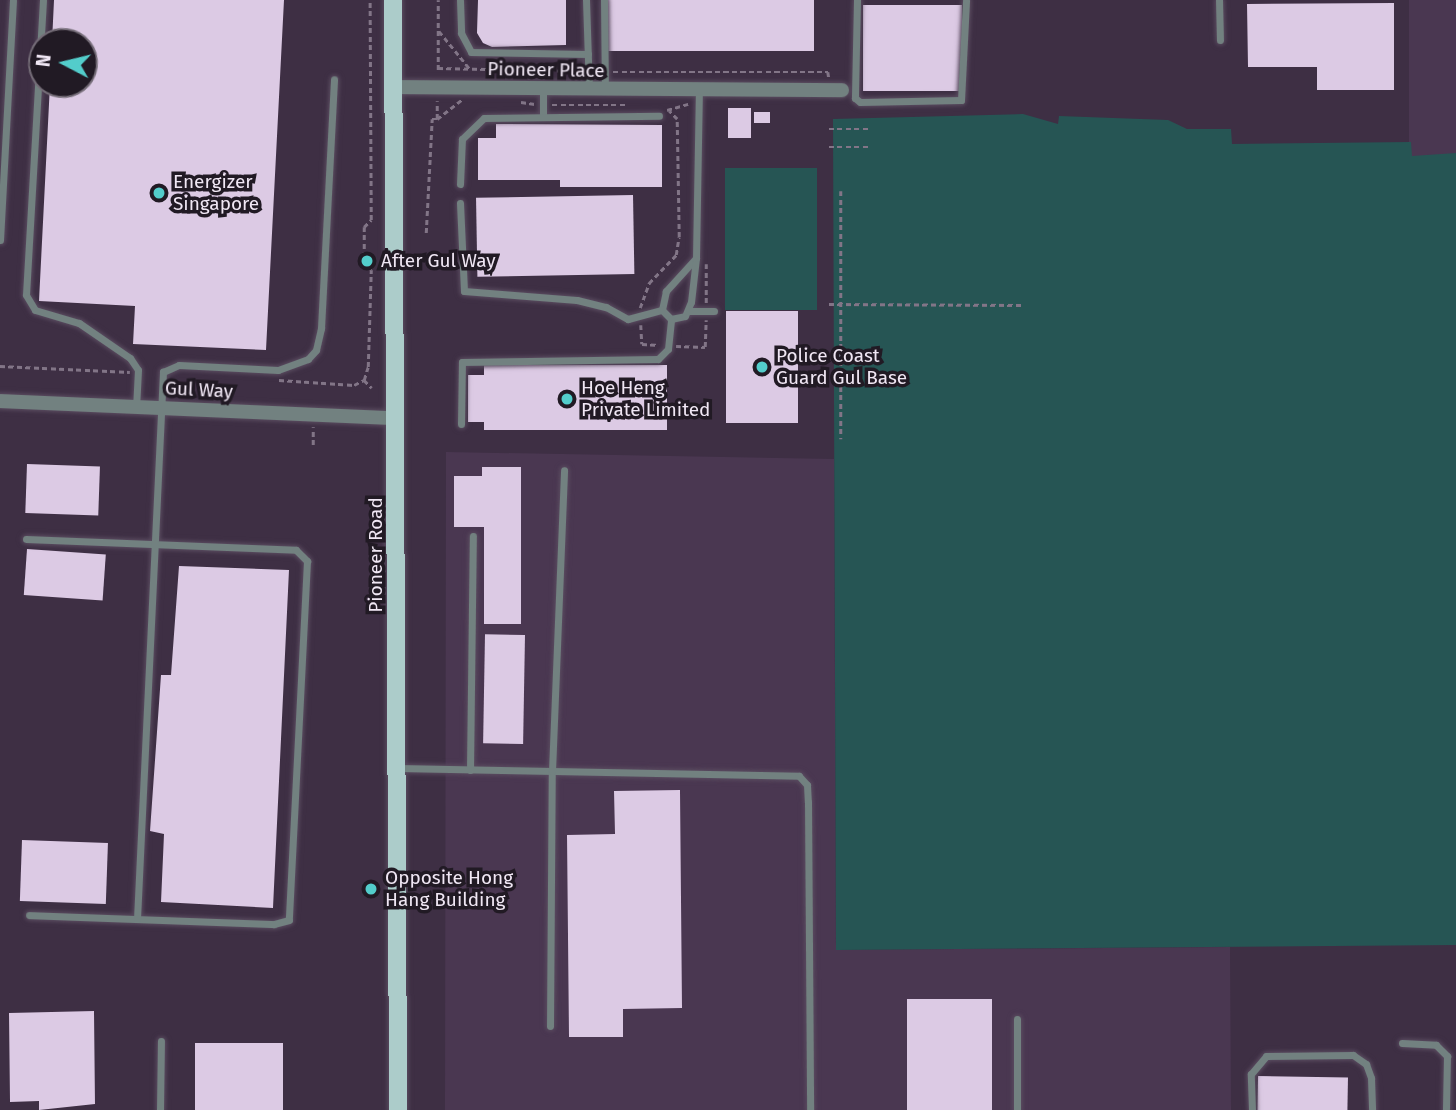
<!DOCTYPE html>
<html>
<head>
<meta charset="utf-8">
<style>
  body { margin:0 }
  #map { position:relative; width:1456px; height:1110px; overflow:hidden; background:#3e2f44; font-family:"Fira Sans",sans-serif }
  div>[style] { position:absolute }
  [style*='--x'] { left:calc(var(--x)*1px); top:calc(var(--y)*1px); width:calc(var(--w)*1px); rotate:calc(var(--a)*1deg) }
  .built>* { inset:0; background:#4a3751; transform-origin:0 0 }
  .water>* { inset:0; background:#265554; transform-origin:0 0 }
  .building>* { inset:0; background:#dccae4; transform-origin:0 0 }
  .path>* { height:2.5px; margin-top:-1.25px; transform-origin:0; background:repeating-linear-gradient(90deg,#827587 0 5px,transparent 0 8.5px) }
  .roads { filter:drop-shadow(0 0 2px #5a4c60) drop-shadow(0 0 2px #5a4c60) }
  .lane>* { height:7px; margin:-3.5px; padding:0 3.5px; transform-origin:3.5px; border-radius:3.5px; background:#728180 }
  .street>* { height:14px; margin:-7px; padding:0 7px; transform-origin:7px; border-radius:7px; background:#728180 }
  .primary>* { height:18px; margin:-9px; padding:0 9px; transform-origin:9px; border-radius:9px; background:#acccca }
  .dots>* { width:19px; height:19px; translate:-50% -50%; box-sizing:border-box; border:4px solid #211a24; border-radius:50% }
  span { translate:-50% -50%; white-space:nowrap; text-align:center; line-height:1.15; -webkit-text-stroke:7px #211a24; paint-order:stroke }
  .street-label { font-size:19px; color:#f0e7f4 }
  .poi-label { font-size:19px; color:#f0e7f4 }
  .left { translate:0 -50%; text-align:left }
  .north { position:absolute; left:28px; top:28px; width:70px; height:70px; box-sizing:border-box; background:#211a24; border:2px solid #746c77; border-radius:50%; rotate:277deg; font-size:19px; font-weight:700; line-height:28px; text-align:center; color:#f0e7f4 }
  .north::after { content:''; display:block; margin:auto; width:24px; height:32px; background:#53cdcb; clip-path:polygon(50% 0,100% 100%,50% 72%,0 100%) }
</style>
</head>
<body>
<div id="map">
  <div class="built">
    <i style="left:1409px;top:0;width:47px;height:156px"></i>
    <i style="clip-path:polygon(446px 452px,834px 459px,836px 950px,1230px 947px,1231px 1110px,445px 1110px)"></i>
  </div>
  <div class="water">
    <i style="clip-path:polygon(1023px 114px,1058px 124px,1059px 116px,1168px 120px,1187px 129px,1231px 129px,1232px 144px,1411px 142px,1412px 156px,1456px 153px,1456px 945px,836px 950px,833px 119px)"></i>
    <i style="left:817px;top:168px;width:142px;height:92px;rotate:90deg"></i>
  </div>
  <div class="building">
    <i style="clip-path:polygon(54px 0,284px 0,266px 350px,133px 344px,135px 306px,39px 301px,50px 84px,84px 84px,84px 42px,52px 42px)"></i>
    <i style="clip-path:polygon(478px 0,566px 0,566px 45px,492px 47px,483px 43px,477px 33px)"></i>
    <i style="left:607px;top:0;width:207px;height:51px"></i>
    <i style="clip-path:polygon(1394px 3px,1394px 90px,1317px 90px,1317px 67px,1248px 67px,1247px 4px)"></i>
    <i style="left:863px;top:5px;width:99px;height:86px"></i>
    <i style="left:728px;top:108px;width:23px;height:30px"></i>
    <i style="left:754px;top:112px;width:16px;height:11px"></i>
    <i style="clip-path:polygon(496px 124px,662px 125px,662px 187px,560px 187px,560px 180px,478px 180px,478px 138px,496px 138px)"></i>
    <i style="left:633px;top:195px;width:79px;height:157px;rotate:89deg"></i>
    <i style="left:798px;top:311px;width:112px;height:72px;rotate:90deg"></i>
    <i style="clip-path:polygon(484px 365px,667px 365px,667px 430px,484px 430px,484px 422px,468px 422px,468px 375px,484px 375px)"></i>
    <i style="left:27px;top:464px;width:73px;height:49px;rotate:2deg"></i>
    <i style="clip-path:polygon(482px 467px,521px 467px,521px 624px,484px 624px,484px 527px,454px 527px,454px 476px,482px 476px)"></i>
    <i style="left:27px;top:549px;width:79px;height:46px;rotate:4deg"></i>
    <i style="clip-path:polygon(179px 566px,289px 570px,273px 908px,161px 902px,164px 834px,150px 831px,161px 675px,171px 675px)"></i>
    <i style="left:525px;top:635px;width:109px;height:40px;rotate:91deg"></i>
    <i style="clip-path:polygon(680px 790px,682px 1008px,623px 1009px,623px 1037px,569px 1037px,567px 835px,615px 834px,614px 791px)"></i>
    <i style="left:22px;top:840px;width:86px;height:61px;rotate:2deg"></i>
    <i style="left:907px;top:999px;width:85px;height:111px"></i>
    <i style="clip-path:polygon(94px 1011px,95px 1104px,39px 1110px,39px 1101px,10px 1102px,9px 1013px)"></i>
    <i style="left:195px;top:1043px;width:88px;height:67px"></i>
    <i style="left:1258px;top:1076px;width:90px;height:34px;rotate:1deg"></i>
  </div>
  <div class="path">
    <i style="--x:439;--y:31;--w:49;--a:50.8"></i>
    <i style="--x:438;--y:68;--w:140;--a:1.2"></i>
    <i style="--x:438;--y:70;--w:70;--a:-90"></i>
    <i style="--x:613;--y:72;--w:215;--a:0"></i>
    <i style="--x:828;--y:72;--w:6;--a:81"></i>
    <i style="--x:521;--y:102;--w:14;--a:8"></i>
    <i style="--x:552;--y:105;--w:74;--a:0"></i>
    <i style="--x:667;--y:110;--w:22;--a:-16"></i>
    <i style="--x:437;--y:119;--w:31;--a:-38"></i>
    <i style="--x:829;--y:129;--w:42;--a:0"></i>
    <i style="--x:829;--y:147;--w:42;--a:0"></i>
    <i style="--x:841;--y:191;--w:248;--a:90"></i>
    <i style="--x:426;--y:233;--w:114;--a:-87"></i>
    <i style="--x:432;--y:119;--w:5;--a:0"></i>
    <i style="--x:437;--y:119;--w:18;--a:-90"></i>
    <i style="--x:706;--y:303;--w:39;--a:-90"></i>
    <i style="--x:829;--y:304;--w:192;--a:0.3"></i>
    <i style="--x:640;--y:308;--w:27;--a:-70"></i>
    <i style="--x:649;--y:283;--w:39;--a:-46"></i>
    <i style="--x:676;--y:255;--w:18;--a:-81"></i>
    <i style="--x:679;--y:237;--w:118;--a:-91"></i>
    <i style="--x:677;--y:119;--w:11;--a:-135"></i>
    <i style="--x:641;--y:325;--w:19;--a:87"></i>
    <i style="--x:642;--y:344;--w:17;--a:3"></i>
    <i style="--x:676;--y:346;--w:29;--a:2"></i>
    <i style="--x:705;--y:347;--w:27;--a:-88"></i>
    <i style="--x:0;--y:366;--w:130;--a:2.6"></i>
    <i style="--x:279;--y:380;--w:75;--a:3.8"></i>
    <i style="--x:354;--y:385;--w:11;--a:-27"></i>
    <i style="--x:364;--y:380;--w:14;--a:-73"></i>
    <i style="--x:368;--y:367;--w:97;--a:-88.2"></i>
    <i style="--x:371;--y:270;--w:15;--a:-118"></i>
    <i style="--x:364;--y:257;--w:30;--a:-90"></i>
    <i style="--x:364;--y:227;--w:10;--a:-45"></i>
    <i style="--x:371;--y:220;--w:220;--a:-90.3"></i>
    <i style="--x:364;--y:380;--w:11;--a:45"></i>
    <i style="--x:313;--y:445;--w:18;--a:-90"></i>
  </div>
  <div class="roads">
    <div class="lane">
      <i style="--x:43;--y:0;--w:295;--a:93.3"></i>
      <i style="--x:26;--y:295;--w:17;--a:59"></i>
      <i style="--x:35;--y:310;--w:46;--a:16.5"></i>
      <i style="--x:79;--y:323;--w:62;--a:34.5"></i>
      <i style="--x:130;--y:358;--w:14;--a:56"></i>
      <i style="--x:138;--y:370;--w:37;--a:93"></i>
      <i style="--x:460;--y:0;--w:33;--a:88"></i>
      <i style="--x:461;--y:33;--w:21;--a:62"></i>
      <i style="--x:471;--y:52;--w:117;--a:1"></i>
      <i style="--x:586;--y:0;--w:90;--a:88.1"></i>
      <i style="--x:604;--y:0;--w:90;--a:89.4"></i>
      <i style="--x:857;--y:0;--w:98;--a:91.2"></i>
      <i style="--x:855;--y:98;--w:6;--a:39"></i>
      <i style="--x:860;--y:102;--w:101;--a:-1.1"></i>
      <i style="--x:961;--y:100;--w:100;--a:-87.1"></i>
      <i style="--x:1219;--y:0;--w:40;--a:88.6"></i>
      <i style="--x:543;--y:117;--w:26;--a:-90"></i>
      <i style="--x:460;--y:184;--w:45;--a:-87.5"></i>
      <i style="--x:462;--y:139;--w:30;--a:-44"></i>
      <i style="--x:484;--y:118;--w:175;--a:-0.7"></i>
      <i style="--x:460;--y:203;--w:88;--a:87.4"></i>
      <i style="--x:464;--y:291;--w:113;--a:4.6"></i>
      <i style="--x:577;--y:300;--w:30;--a:14"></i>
      <i style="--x:606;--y:307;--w:25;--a:29"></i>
      <i style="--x:628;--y:319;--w:35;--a:-15"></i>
      <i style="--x:0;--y:240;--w:240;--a:-86.9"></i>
      <i style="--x:696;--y:258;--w:45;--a:132.3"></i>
      <i style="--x:666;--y:291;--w:19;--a:102"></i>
      <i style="--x:662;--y:310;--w:13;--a:45"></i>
      <i style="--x:671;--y:319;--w:14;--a:-12"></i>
      <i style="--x:685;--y:316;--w:15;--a:-67"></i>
      <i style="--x:691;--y:302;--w:44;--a:-83.5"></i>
      <i style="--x:696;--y:258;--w:168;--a:-89"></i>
      <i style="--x:689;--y:311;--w:25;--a:0"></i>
      <i style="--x:461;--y:424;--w:62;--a:-89.1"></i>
      <i style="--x:462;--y:362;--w:196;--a:-0.9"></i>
      <i style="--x:658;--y:359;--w:14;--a:-45"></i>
      <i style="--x:668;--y:349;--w:30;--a:-84"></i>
      <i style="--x:26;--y:539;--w:270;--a:2.3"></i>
      <i style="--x:296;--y:550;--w:16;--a:45"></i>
      <i style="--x:307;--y:561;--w:359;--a:92.9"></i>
      <i style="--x:289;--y:920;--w:16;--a:165"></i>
      <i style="--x:274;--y:924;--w:245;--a:-177.9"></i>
      <i style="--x:398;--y:768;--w:401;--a:1.1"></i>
      <i style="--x:799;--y:776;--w:12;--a:48"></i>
      <i style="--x:807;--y:785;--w:17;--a:87"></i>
      <i style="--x:808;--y:802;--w:308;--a:89.6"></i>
      <i style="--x:470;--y:770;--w:234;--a:-89.3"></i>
      <i style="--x:137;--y:919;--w:548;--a:-87.28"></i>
      <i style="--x:163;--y:372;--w:17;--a:-24"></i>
      <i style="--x:179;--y:365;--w:99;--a:2.9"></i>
      <i style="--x:278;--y:370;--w:32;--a:-20"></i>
      <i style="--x:308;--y:359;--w:12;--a:-48"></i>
      <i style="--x:316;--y:350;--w:23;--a:-77"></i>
      <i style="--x:321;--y:328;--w:249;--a:-87"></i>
      <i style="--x:1017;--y:1019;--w:91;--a:90"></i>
      <i style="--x:550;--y:1026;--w:255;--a:-89.6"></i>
      <i style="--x:552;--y:771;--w:301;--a:-87.7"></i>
      <i style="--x:1402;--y:1043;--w:34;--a:3"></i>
      <i style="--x:1436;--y:1045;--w:16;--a:45"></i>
      <i style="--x:1447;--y:1056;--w:54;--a:91.1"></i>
      <i style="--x:160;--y:1110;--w:69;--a:-89.2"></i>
      <i style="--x:1252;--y:1110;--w:36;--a:-92"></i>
      <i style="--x:1251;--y:1074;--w:23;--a:-50"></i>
      <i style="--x:1266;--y:1056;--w:87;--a:-0.7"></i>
      <i style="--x:1353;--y:1055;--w:16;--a:35"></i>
      <i style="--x:1366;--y:1064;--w:15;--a:70"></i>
      <i style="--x:1371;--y:1078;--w:32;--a:88"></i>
    </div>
    <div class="street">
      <i style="--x:392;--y:87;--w:450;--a:0.4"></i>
      <i style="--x:0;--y:401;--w:397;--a:2.5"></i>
    </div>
    <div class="primary">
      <i style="--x:393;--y:0;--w:1110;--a:89.74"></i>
    </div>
  </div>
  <div class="dots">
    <i style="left:159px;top:193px;background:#53cdcb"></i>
    <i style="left:367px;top:261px;background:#53cdcb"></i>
    <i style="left:762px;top:367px;background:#53cdcb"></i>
    <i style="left:567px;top:399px;background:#53cdcb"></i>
    <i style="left:371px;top:889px;background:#53cdcb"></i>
  </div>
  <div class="street-label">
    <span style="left:546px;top:70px;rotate:1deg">Pioneer Place</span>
    <span style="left:199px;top:390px;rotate:3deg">Gul Way</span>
    <span style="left:376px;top:555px;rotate:-90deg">Pioneer Road</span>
  </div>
  <div class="poi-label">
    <span class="left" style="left:173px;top:193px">Energizer<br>Singapore</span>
    <span class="left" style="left:381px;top:261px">After Gul Way</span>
    <span class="left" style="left:776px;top:367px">Police Coast<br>Guard Gul Base</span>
    <span class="left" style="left:581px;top:399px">Hoe Heng<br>Private Limited</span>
    <span class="left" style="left:385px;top:889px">Opposite Hong<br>Hang Building</span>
  </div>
  <div class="north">N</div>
</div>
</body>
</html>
